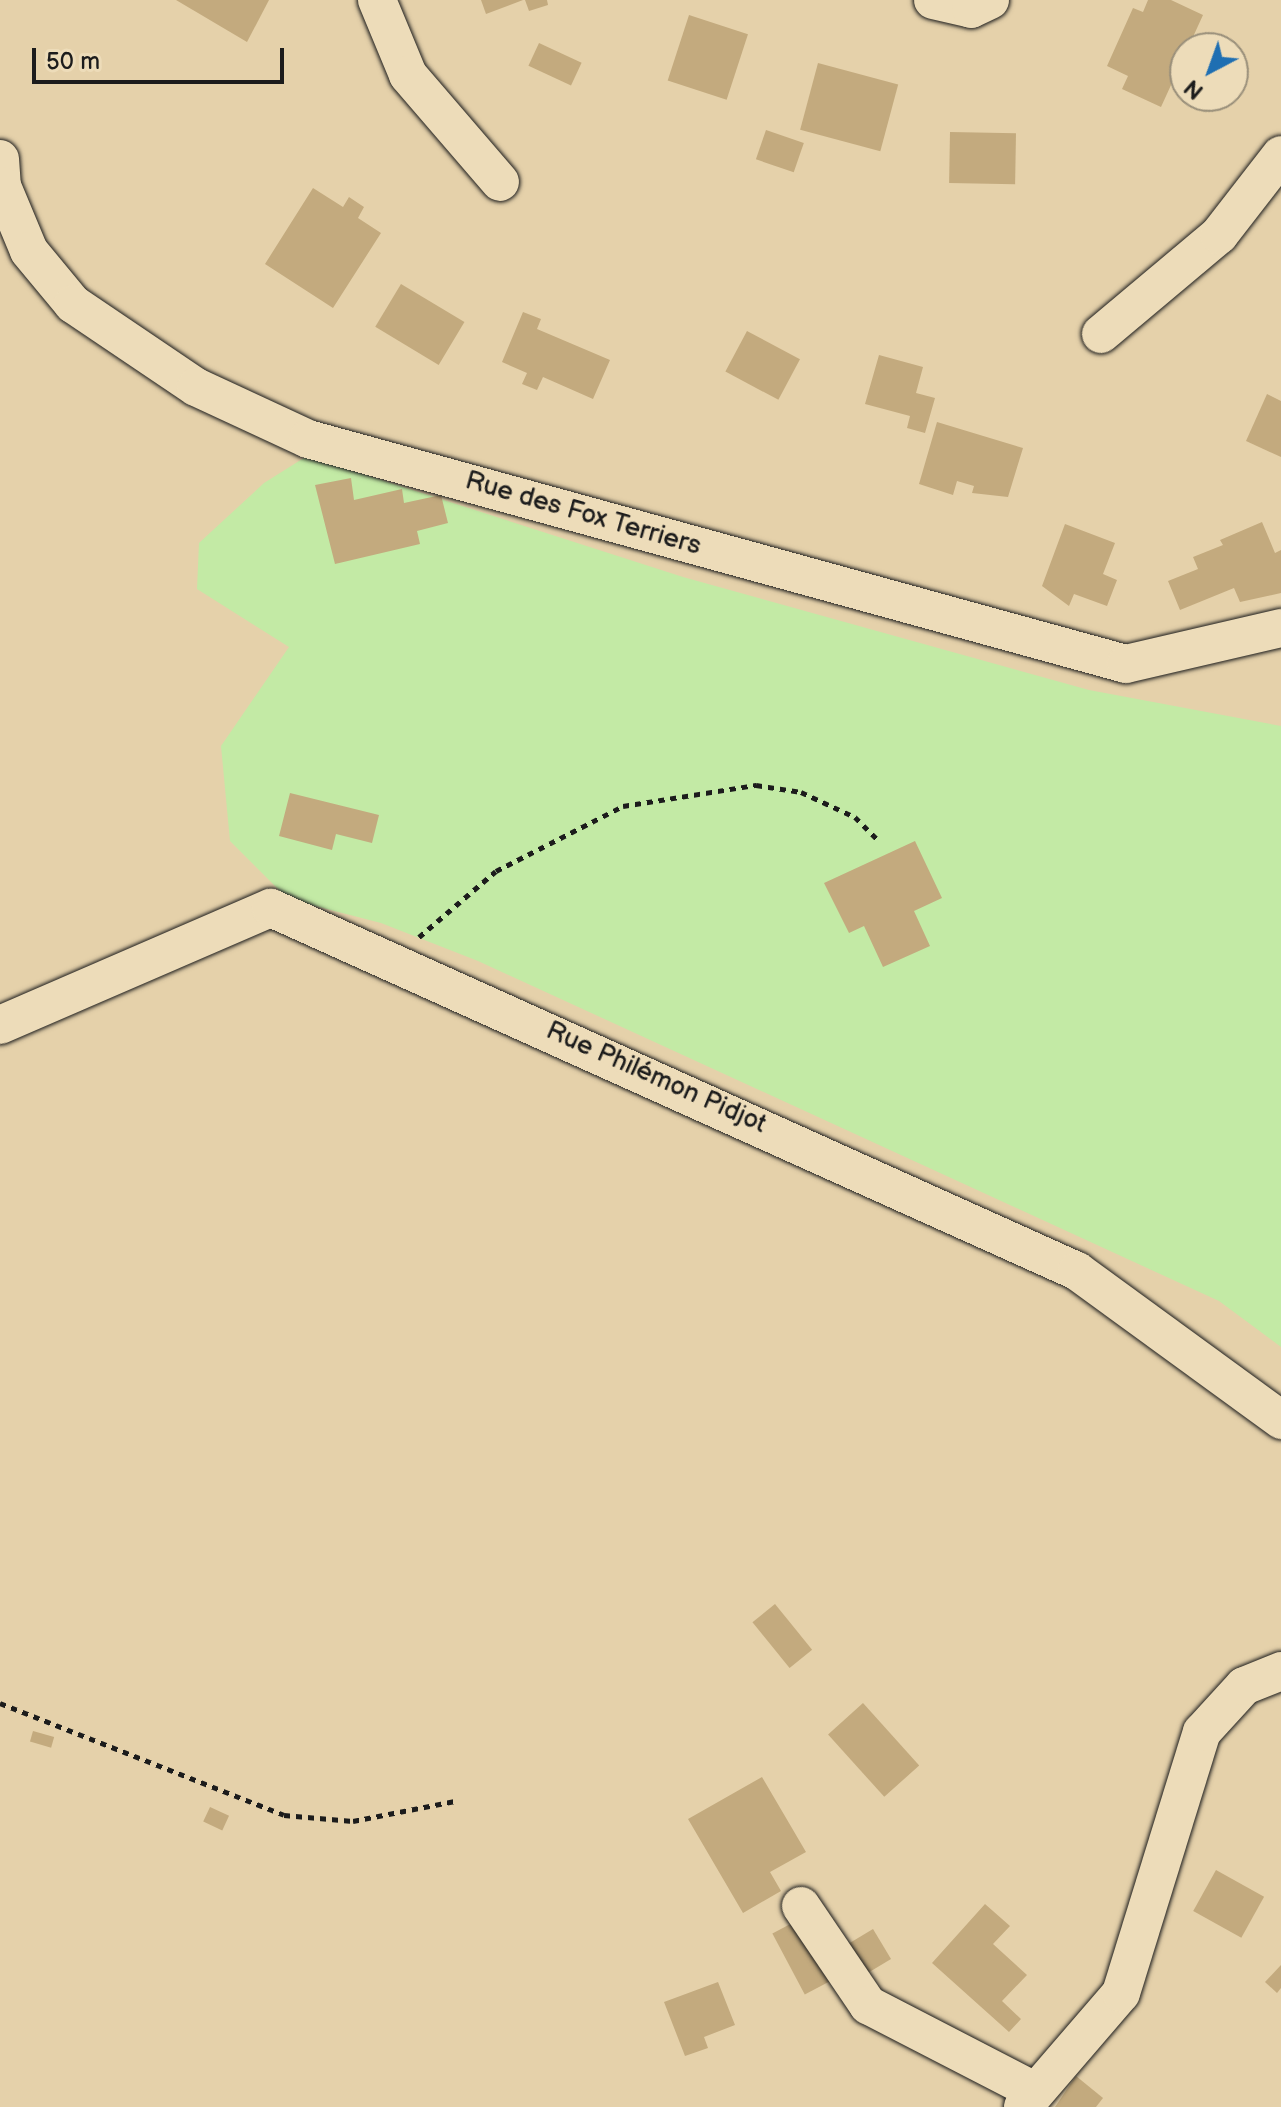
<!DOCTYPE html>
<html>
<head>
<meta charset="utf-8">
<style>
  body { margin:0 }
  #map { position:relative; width:1281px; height:2107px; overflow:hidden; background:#e5d1aa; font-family:"Balsamiq Sans",sans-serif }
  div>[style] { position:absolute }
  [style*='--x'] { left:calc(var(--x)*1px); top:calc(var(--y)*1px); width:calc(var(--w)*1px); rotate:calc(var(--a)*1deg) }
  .green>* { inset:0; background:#c3eaa5 }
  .building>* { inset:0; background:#c3aa7e; transform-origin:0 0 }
  .path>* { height:5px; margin-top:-2.5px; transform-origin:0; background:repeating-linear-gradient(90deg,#1c1c1c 0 6px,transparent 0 12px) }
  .roads { filter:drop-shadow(0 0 2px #1c1c1c) drop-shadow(0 0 2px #1c1c1c) }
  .minor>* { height:38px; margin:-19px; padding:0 19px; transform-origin:19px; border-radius:19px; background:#eddcb9 }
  span { translate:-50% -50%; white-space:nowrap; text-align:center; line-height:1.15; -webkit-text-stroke:6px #eddcb9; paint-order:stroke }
  .street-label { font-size:26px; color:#1c1c1c }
  .north { position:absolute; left:1169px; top:32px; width:80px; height:80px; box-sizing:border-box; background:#eddcb9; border:2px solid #998f7a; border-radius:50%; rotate:221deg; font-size:22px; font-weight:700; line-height:32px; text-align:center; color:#1c1c1c }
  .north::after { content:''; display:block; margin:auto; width:28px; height:36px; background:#1f6fb2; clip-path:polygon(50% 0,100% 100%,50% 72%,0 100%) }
  .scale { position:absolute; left:32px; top:48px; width:252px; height:36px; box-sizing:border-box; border:4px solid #1c1c1c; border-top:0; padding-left:10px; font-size:24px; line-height:28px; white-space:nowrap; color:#1c1c1c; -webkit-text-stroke:6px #eddcb9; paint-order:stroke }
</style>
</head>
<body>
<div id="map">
  <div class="green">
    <i style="clip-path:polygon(307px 456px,683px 577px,1089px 690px,1281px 726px,1281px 1347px,1219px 1301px,478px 961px,381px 923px,288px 899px,230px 841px,221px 746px,289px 647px,197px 589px,199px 543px,264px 483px)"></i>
  </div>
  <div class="building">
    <i style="clip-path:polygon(176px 0,269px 0,247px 42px)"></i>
    <i style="clip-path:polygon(481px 0,523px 0,486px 14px)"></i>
    <i style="clip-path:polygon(525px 0,547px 0,548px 5px,529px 11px)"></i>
    <i style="clip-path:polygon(1148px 0,1171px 0,1203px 15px,1161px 107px,1122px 89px,1128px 76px,1107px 66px,1133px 8px,1143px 12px)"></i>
    <i style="left:689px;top:15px;width:62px;height:69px;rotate:18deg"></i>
    <i style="left:539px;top:43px;width:47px;height:25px;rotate:25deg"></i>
    <i style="left:818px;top:63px;width:83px;height:69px;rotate:15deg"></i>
    <i style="left:766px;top:130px;width:40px;height:31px;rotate:19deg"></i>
    <i style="left:950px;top:132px;width:66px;height:51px;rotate:1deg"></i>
    <i style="clip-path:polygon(313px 188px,343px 207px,349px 197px,364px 207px,358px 218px,381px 233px,333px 308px,265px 264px)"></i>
    <i style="left:401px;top:284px;width:74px;height:50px;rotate:31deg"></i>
    <i style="clip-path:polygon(523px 312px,541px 319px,537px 329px,610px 360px,593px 399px,543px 377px,537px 390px,522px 384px,527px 373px,502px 362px)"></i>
    <i style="left:747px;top:331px;width:60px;height:46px;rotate:28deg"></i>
    <i style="clip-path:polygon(879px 355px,923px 367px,916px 393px,935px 398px,925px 433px,907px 428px,910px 416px,865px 404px)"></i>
    <i style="clip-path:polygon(1267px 394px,1281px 401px,1281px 457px,1246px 441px)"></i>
    <i style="clip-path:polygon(937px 422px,1023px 448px,1008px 497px,972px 493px,974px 486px,957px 481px,953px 495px,919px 484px)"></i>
    <i style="clip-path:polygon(351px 478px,354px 500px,402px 489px,404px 503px,441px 495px,448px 523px,417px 531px,420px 544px,335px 564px,315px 485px)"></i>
    <i style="clip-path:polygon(1262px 522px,1275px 553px,1281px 550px,1281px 593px,1240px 602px,1234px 588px,1180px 610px,1168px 581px,1198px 569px,1193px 557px,1223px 545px,1220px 540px)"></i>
    <i style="clip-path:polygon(1065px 524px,1115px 543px,1103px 574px,1117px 580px,1107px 606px,1074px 594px,1069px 606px,1042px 586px)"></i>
    <i style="clip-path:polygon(290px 793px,379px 815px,372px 843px,336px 834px,332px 850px,279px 836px)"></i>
    <i style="clip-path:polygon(915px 841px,942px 898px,914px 911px,930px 946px,883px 967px,864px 926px,849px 933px,824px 883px)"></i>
    <i style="left:775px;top:1604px;width:59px;height:29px;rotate:51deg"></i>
    <i style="left:863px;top:1703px;width:84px;height:47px;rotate:48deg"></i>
    <i style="left:33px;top:1731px;width:22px;height:11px;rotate:16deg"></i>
    <i style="clip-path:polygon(762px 1777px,806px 1852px,770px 1872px,781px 1891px,743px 1913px,688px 1819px)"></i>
    <i style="left:210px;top:1807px;width:21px;height:16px;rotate:25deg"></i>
    <i style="left:1216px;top:1870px;width:55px;height:47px;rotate:29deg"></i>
    <i style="clip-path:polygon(985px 1904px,1010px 1926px,993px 1944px,1027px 1975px,1002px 2001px,1021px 2019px,1009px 2032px,932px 1963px)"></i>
    <i style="left:798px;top:1920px;width:69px;height:29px;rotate:62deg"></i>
    <i style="left:873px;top:1929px;width:35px;height:33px;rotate:59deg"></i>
    <i style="clip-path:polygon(1281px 1965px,1281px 1988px,1277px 1993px,1265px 1982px)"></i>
    <i style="clip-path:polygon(718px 1982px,735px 2025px,704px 2037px,708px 2048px,685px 2056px,664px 2002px)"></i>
    <i style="clip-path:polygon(1076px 2076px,1103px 2098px,1096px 2107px,1055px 2107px)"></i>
  </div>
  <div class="path">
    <i style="--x:419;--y:937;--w:101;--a:-40.6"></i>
    <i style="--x:496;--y:871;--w:143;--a:-27.1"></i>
    <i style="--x:623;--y:806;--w:135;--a:-9"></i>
    <i style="--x:756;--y:785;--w:46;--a:8.8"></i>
    <i style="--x:801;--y:792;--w:60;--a:24.8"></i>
    <i style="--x:855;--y:817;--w:35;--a:45"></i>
    <i style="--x:0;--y:1703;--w:305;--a:21.5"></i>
    <i style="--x:284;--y:1815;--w:69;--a:5"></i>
    <i style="--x:353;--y:1821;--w:104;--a:-11.1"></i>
  </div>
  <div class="roads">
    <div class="minor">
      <i style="--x:377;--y:0;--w:81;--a:67.5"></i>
      <i style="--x:408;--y:75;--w:141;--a:49.3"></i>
      <i style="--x:933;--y:0;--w:39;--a:13"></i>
      <i style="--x:971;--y:9;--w:21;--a:-25"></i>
      <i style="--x:0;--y:159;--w:27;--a:86"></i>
      <i style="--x:2;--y:186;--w:70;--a:67.4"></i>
      <i style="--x:29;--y:251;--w:69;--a:50.3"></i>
      <i style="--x:73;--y:304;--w:148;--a:34"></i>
      <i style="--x:196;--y:387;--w:123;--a:24.9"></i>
      <i style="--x:308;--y:439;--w:848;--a:15.38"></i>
      <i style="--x:1126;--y:664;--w:159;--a:-13.1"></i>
      <i style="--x:1101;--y:334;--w:154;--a:-40"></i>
      <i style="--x:1219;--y:235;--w:101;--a:-52.2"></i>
      <i style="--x:0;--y:1025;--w:295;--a:-23.4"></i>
      <i style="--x:271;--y:908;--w:884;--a:24.25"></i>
      <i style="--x:1077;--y:1271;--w:253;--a:36.1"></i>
      <i style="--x:801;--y:1906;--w:120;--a:55.9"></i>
      <i style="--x:868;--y:2005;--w:186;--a:27.3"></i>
      <i style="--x:1023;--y:2107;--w:150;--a:-49.3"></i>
      <i style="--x:1121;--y:1993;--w:273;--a:-72.8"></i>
      <i style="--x:1202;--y:1732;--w:62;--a:-47.6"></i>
      <i style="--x:1244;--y:1686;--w:40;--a:-22"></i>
    </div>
  </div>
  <div class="street-label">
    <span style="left:583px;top:514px;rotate:16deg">Rue des Fox Terriers</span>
    <span style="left:656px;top:1078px;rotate:24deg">Rue Philémon Pidjot</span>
  </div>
  <div class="north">N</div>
  <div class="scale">50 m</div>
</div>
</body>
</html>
